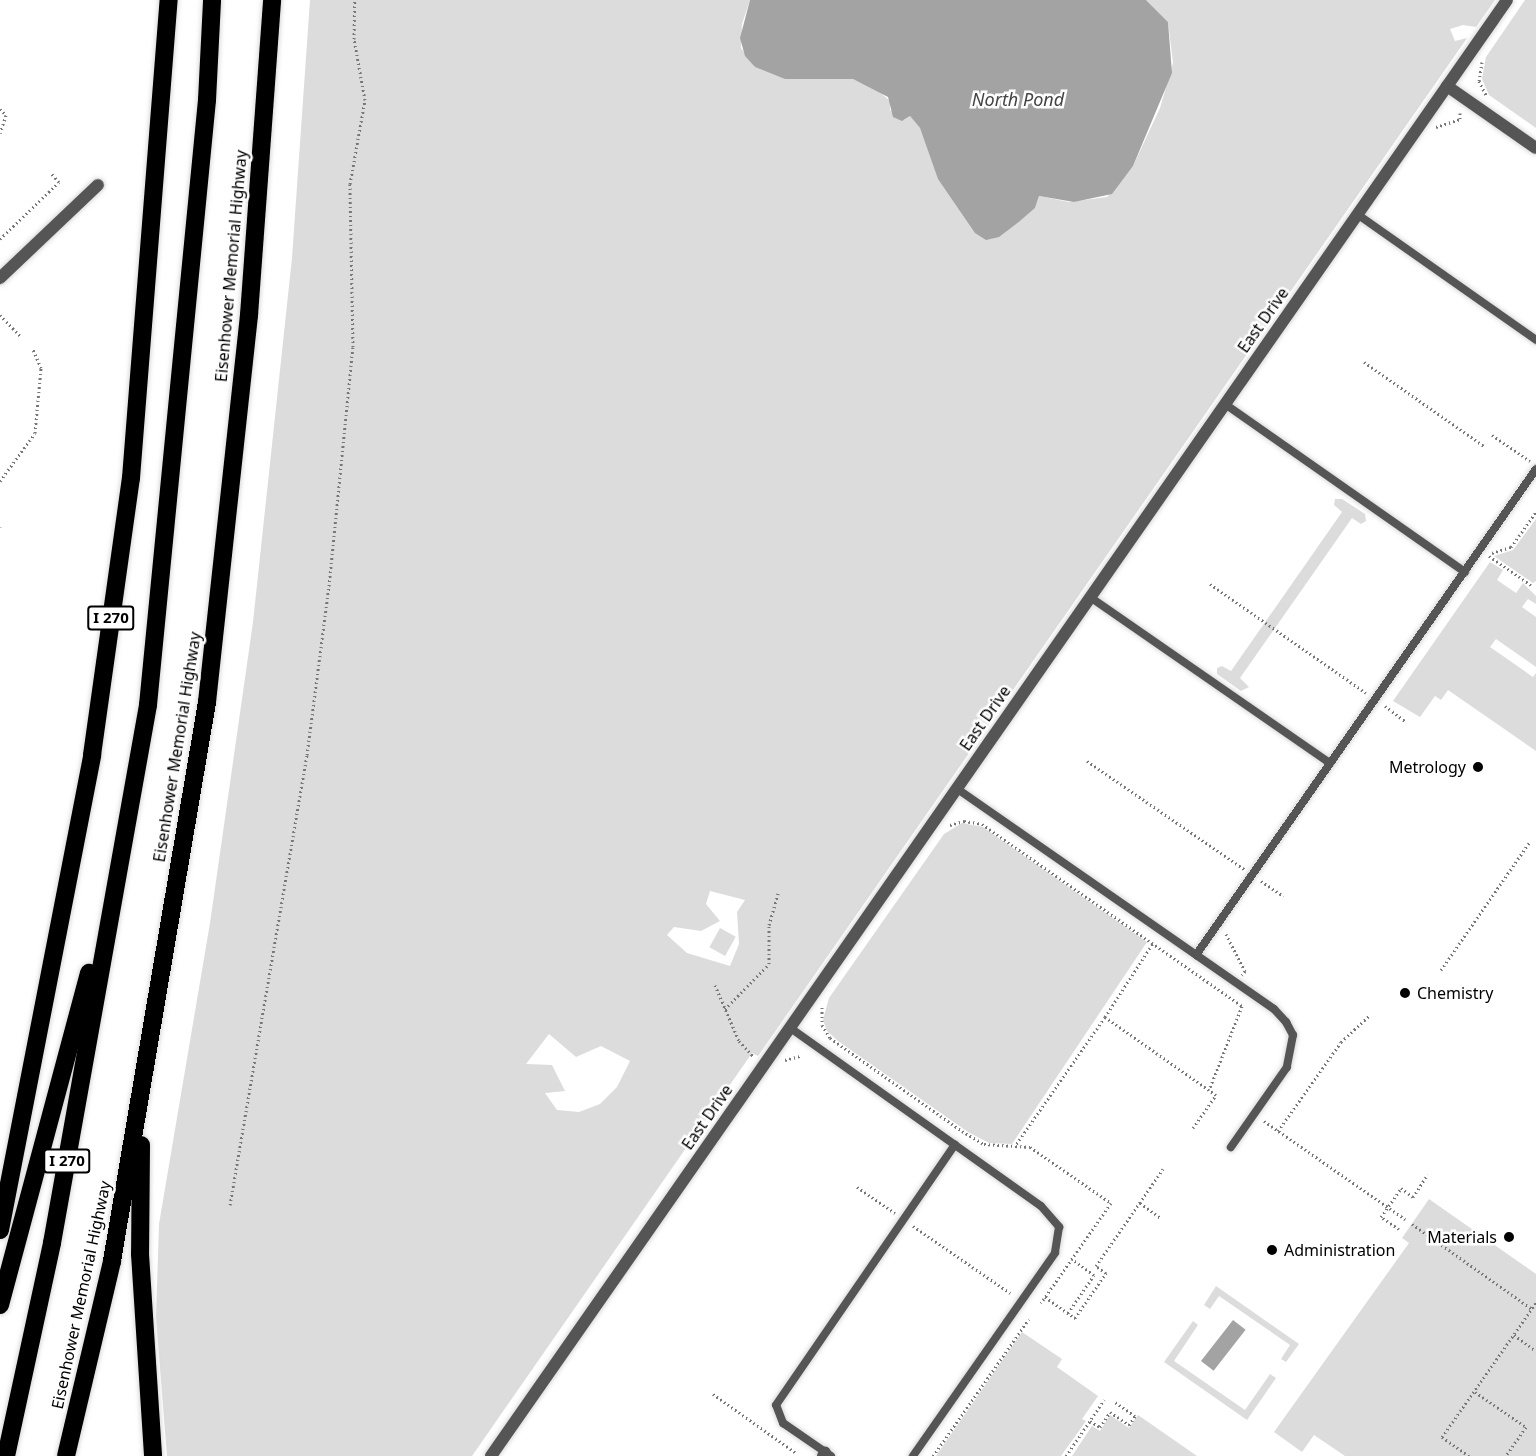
<!DOCTYPE html>
<html>
<head>
<meta charset="utf-8">
<style>
  body { margin:0 }
  #map { position:relative; width:1536px; height:1456px; overflow:hidden; background:#fff; font-family:"Noto Sans",sans-serif }
  div>[style] { position:absolute }
  [style*='--x'] { left:calc(var(--x)*1px); top:calc(var(--y)*1px); width:calc(var(--w)*1px); rotate:calc(var(--a)*1deg) }
  .green>* { inset:0; background:#dcdcdc; transform-origin:0 0 }
  .water>* { inset:0; background:#a3a3a3; transform-origin:0 0 }
  .path>* { height:3px; margin-top:-1.5px; transform-origin:0; background:repeating-linear-gradient(90deg,#777 0 1.5px,transparent 0 4.5px) }
  .roads { filter:drop-shadow(0 0 2px #dbdbdb) drop-shadow(0 0 2px #dbdbdb) }
  .lane>* { height:8px; margin:-4px; padding:0 4px; transform-origin:4px; border-radius:4px; background:#555 }
  .street>* { height:12px; margin:-6px; padding:0 6px; transform-origin:6px; border-radius:6px; background:#555 }
  .highway>* { height:18px; margin:-9px; padding:0 9px; transform-origin:9px; border-radius:9px; background:#000 }
  .dots>* { width:16px; height:16px; translate:-50% -50%; box-sizing:border-box; border:3px solid #fff; border-radius:50% }
  span { translate:-50% -50%; white-space:nowrap; text-align:center; line-height:1.15; -webkit-text-stroke:5px #fff; paint-order:stroke }
  .shield-label span { padding:2px 4px; background:#fff; border:2px solid; border-radius:4px; -webkit-text-stroke-width:0 }
  .shield-label { font-size:15px; color:#000; font-weight:700 }
  .street-label { font-size:16px; color:#000 }
  .poi-label { font-size:16px; color:#000 }
  .right { translate:-100% -50%; text-align:right }
  .left { translate:0 -50%; text-align:left }
  .water-label { font-size:18px; color:#444; font-style:italic }
</style>
</head>
<body>
<div id="map">
  <div class="green">
    <i style="clip-path:polygon(evenodd,310px 0,750px 0,742px 24px,741px 48px,755px 67px,853px 79px,876px 89px,890px 101px,890px 110px,904px 120px,910px 116px,920px 128px,937px 171px,1020px 221px,1035px 208px,1039px 196px,1069px 202px,1107px 197px,1133px 166px,1160px 108px,1173px 63px,1168px 22px,1146px 0,1495px 0,1476px 27px,1463px 25px,1450px 29px,1455px 41px,1467px 38px,1465px 41px,758px 1056px,752px 1053px,472px 1456px,167px 1456px,156px 1317px,159px 1224px,210px 923px,253px 622px,292px 258px,310px 0,710px 891px,745px 900px,737px 912px,739px 944px,730px 966px,687px 953px,667px 935px,674px 927px,701px 931px,720px 921px,706px 904px,710px 891px,310px 0,549px 1034px,576px 1057px,601px 1046px,630px 1061px,617px 1087px,600px 1104px,579px 1112px,557px 1110px,545px 1093px,565px 1091px,552px 1065px,526px 1064px,549px 1034px)"></i>
    <i style="clip-path:polygon(1525px 0,1536px 0,1536px 128px,1489px 95px,1482px 79px,1486px 57px)"></i>
    <i style="clip-path:polygon(1335px 499px,1342px 499px,1365px 514px,1366px 521px,1361px 524px,1352px 518px,1240px 678px,1249px 687px,1241px 691px,1217px 674px,1217px 668px,1222px 666px,1231px 671px,1342px 512px,1334px 505px)"></i>
    <i style="clip-path:polygon(1536px 519px,1536px 581px,1533px 583px,1494px 556px,1513px 550px)"></i>
    <i style="clip-path:polygon(1490px 562px,1503px 570px,1497px 580px,1516px 593px,1523px 583px,1536px 596px,1536px 604px,1528px 599px,1522px 607px,1536px 617px,1536px 667px,1496px 639px,1490px 647px,1533px 677px,1536px 673px,1536px 751px,1448px 690px,1441px 700px,1435px 696px,1420px 717px,1393px 701px)"></i>
    <i style="clip-path:polygon(962px 823px,983px 827px,1147px 942px,1012px 1144px,989px 1143px,968px 1132px,838px 1041px,827px 1031px,823px 1020px,829px 998px,944px 834px)"></i>
    <i style="left:720px;top:928px;width:18px;height:22px;rotate:29deg"></i>
    <i style="clip-path:polygon(1429px 1199px,1536px 1274px,1536px 1456px,1345px 1456px,1314px 1435px,1302px 1452px,1274px 1432px,1409px 1243px,1402px 1238px)"></i>
    <i style="clip-path:polygon(1216px 1286px,1299px 1344px,1286px 1362px,1281px 1359px,1290px 1345px,1219px 1296px,1210px 1309px,1204px 1305px)"></i>
    <i style="clip-path:polygon(1193px 1321px,1198px 1325px,1174px 1361px,1245px 1410px,1270px 1374px,1276px 1378px,1247px 1420px,1164px 1362px)"></i>
    <i style="clip-path:polygon(1022px 1332px,1062px 1359px,1057px 1367px,1098px 1396px,1082px 1419px,1086px 1421px,1061px 1456px,936px 1456px)"></i>
    <i style="clip-path:polygon(1110px 1415px,1129px 1428px,1138px 1415px,1197px 1456px,1072px 1456px,1092px 1426px,1100px 1431px)"></i>
  </div>
  <div class="water">
    <i style="clip-path:polygon(750px 0,1146px 0,1168px 22px,1172px 73px,1133px 166px,1112px 194px,1074px 202px,1039px 196px,1035px 208px,1020px 221px,999px 237px,986px 240px,975px 233px,938px 179px,920px 128px,910px 116px,902px 121px,893px 117px,888px 97px,853px 79px,785px 79px,755px 67px,745px 56px,740px 38px)"></i>
    <i style="left:1233px;top:1320px;width:16px;height:52px;rotate:38deg"></i>
  </div>
  <div class="path">
    <i style="--x:1482;--y:62;--w:19;--a:99"></i>
    <i style="--x:1479;--y:81;--w:16;--a:63"></i>
    <i style="--x:0;--y:109;--w:8;--a:45"></i>
    <i style="--x:6;--y:115;--w:19;--a:108"></i>
    <i style="--x:1436;--y:127;--w:25;--a:-18"></i>
    <i style="--x:1460;--y:119;--w:6;--a:-90"></i>
    <i style="--x:0;--y:239;--w:82;--a:-44"></i>
    <i style="--x:59;--y:182;--w:13;--a:-132"></i>
    <i style="--x:0;--y:315;--w:30;--a:46"></i>
    <i style="--x:1364;--y:362;--w:146;--a:35"></i>
    <i style="--x:1492;--y:435;--w:46;--a:34.4"></i>
    <i style="--x:0;--y:481;--w:59;--a:-53.9"></i>
    <i style="--x:35;--y:433;--w:65;--a:-84.7"></i>
    <i style="--x:41;--y:368;--w:21;--a:-113"></i>
    <i style="--x:0;--y:526;--w:1;--a:90"></i>
    <i style="--x:1492;--y:553;--w:20;--a:-18"></i>
    <i style="--x:1511;--y:547;--w:43;--a:-54.5"></i>
    <i style="--x:1489;--y:556;--w:51;--a:34.6"></i>
    <i style="--x:1210;--y:584;--w:190;--a:34.9"></i>
    <i style="--x:1385;--y:706;--w:25;--a:37"></i>
    <i style="--x:1087;--y:761;--w:191;--a:34.5"></i>
    <i style="--x:950;--y:825;--w:15;--a:-16"></i>
    <i style="--x:964;--y:821;--w:18;--a:9"></i>
    <i style="--x:982;--y:824;--w:317;--a:35"></i>
    <i style="--x:1242;--y:1006;--w:90;--a:111.4"></i>
    <i style="--x:1209;--y:1090;--w:127;--a:-144.9"></i>
    <i style="--x:1105;--y:1017;--w:157;--a:124.9"></i>
    <i style="--x:1261;--y:881;--w:27;--a:34"></i>
    <i style="--x:1226;--y:934;--w:42;--a:62.8"></i>
    <i style="--x:1245;--y:971;--w:5;--a:127"></i>
    <i style="--x:1441;--y:970;--w:155;--a:-55.3"></i>
    <i style="--x:715;--y:985;--w:61;--a:66.8"></i>
    <i style="--x:739;--y:1041;--w:22;--a:47"></i>
    <i style="--x:822;--y:1007;--w:18;--a:90"></i>
    <i style="--x:822;--y:1025;--w:15;--a:58"></i>
    <i style="--x:830;--y:1038;--w:161;--a:35.2"></i>
    <i style="--x:962;--y:1131;--w:26;--a:31"></i>
    <i style="--x:984;--y:1144;--w:46;--a:3.7"></i>
    <i style="--x:1030;--y:1147;--w:98;--a:34.7"></i>
    <i style="--x:1111;--y:1203;--w:122;--a:125"></i>
    <i style="--x:725;--y:1009;--w:63;--a:-45.6"></i>
    <i style="--x:769;--y:964;--w:39;--a:-90"></i>
    <i style="--x:769;--y:925;--w:33;--a:-74"></i>
    <i style="--x:1105;--y:1017;--w:88;--a:-57"></i>
    <i style="--x:785;--y:1060;--w:16;--a:-15"></i>
    <i style="--x:1264;--y:1121;--w:172;--a:34.8"></i>
    <i style="--x:1193;--y:1128;--w:40;--a:-55.1"></i>
    <i style="--x:1216;--y:1095;--w:9;--a:-144"></i>
    <i style="--x:1278;--y:1131;--w:109;--a:-54.7"></i>
    <i style="--x:1341;--y:1042;--w:38;--a:-43"></i>
    <i style="--x:857;--y:1187;--w:46;--a:34.4"></i>
    <i style="--x:1140;--y:1203;--w:26;--a:36"></i>
    <i style="--x:230;--y:1205;--w:457;--a:-80.3"></i>
    <i style="--x:307;--y:755;--w:170;--a:-82.6"></i>
    <i style="--x:329;--y:586;--w:240;--a:-84.3"></i>
    <i style="--x:353;--y:347;--w:163;--a:-91.1"></i>
    <i style="--x:350;--y:184;--w:85;--a:-79.9"></i>
    <i style="--x:365;--y:100;--w:62;--a:-100.2"></i>
    <i style="--x:354;--y:39;--w:39;--a:-89"></i>
    <i style="--x:1412;--y:1224;--w:147;--a:35.3"></i>
    <i style="--x:913;--y:1226;--w:118;--a:34.6"></i>
    <i style="--x:1399;--y:1229;--w:22;--a:-146"></i>
    <i style="--x:1381;--y:1217;--w:35;--a:-55"></i>
    <i style="--x:1401;--y:1188;--w:15;--a:37"></i>
    <i style="--x:1413;--y:1197;--w:27;--a:-57"></i>
    <i style="--x:1045;--y:1297;--w:37;--a:35"></i>
    <i style="--x:1075;--y:1318;--w:55;--a:-55.4"></i>
    <i style="--x:1106;--y:1273;--w:12;--a:-145"></i>
    <i style="--x:1096;--y:1266;--w:118;--a:-55.4"></i>
    <i style="--x:1068;--y:1313;--w:46;--a:-55.6"></i>
    <i style="--x:1094;--y:1275;--w:27;--a:-144"></i>
    <i style="--x:1514;--y:1335;--w:27;--a:36"></i>
    <i style="--x:1475;--y:1392;--w:62;--a:34.5"></i>
    <i style="--x:1526;--y:1427;--w:35;--a:125"></i>
    <i style="--x:713;--y:1394;--w:102;--a:35.4"></i>
    <i style="--x:1090;--y:1421;--w:12;--a:31"></i>
    <i style="--x:1100;--y:1427;--w:18;--a:-56"></i>
    <i style="--x:1110;--y:1412;--w:23;--a:34"></i>
    <i style="--x:1129;--y:1425;--w:11;--a:-56"></i>
    <i style="--x:1135;--y:1416;--w:24;--a:-145"></i>
    <i style="--x:933;--y:1456;--w:167;--a:-55"></i>
    <i style="--x:1066;--y:1456;--w:68;--a:-55.8"></i>
    <i style="--x:1469;--y:1456;--w:33;--a:-145"></i>
    <i style="--x:1442;--y:1437;--w:164;--a:-55"></i>
  </div>
  <div class="roads">
    <div class="lane">
      <i style="--x:1357;--y:214;--w:219;--a:35.1"></i>
      <i style="--x:1225;--y:404;--w:293;--a:35"></i>
      <i style="--x:1090;--y:597;--w:292;--a:34.7"></i>
      <i style="--x:956;--y:788;--w:387;--a:34.8"></i>
      <i style="--x:1274;--y:1009;--w:18;--a:47"></i>
      <i style="--x:1286;--y:1022;--w:15;--a:62"></i>
      <i style="--x:1293;--y:1035;--w:33;--a:101"></i>
      <i style="--x:1287;--y:1067;--w:98;--a:125"></i>
      <i style="--x:1196;--y:955;--w:593;--a:-55.02"></i>
      <i style="--x:789;--y:1027;--w:309;--a:35.4"></i>
      <i style="--x:1041;--y:1206;--w:28;--a:49"></i>
      <i style="--x:1059;--y:1227;--w:26;--a:99"></i>
      <i style="--x:1055;--y:1253;--w:248;--a:125"></i>
      <i style="--x:831;--y:1456;--w:58;--a:-145.5"></i>
      <i style="--x:783;--y:1423;--w:19;--a:-111"></i>
      <i style="--x:776;--y:1405;--w:316;--a:-55.5"></i>
    </div>
    <div class="street">
      <i style="--x:1447;--y:86;--w:108;--a:34.9"></i>
      <i style="--x:0;--y:278;--w:135;--a:-43.5"></i>
      <i style="--x:491;--y:1456;--w:1775;--a:-55.09"></i>
      <i style="--x:823;--y:1456;--w:4;--a:-63"></i>
    </div>
    <div class="highway">
      <i style="--x:141;--y:1145;--w:109;--a:90.5"></i>
      <i style="--x:140;--y:1254;--w:202;--a:86.3"></i>
      <i style="--x:0;--y:1230;--w:484;--a:-79"></i>
      <i style="--x:92;--y:755;--w:280;--a:-82"></i>
      <i style="--x:131;--y:478;--w:480;--a:-85.5"></i>
      <i style="--x:0;--y:1305;--w:344;--a:-75"></i>
      <i style="--x:6;--y:1456;--w:218;--a:-77.8"></i>
      <i style="--x:52;--y:1243;--w:546;--a:-79.88"></i>
      <i style="--x:148;--y:705;--w:608;--a:-84.43"></i>
      <i style="--x:207;--y:100;--w:100;--a:-87.1"></i>
      <i style="--x:66;--y:1456;--w:200;--a:-76.7"></i>
      <i style="--x:112;--y:1261;--w:567;--a:-80.35"></i>
      <i style="--x:207;--y:702;--w:389;--a:-83.8"></i>
      <i style="--x:249;--y:315;--w:316;--a:-85.8"></i>
    </div>
  </div>
  <div class="dots">
    <i style="left:1478px;top:767px;background:#000"></i>
    <i style="left:1405px;top:993px;background:#000"></i>
    <i style="left:1509px;top:1237px;background:#000"></i>
    <i style="left:1272px;top:1250px;background:#000"></i>
  </div>
  <div class="shield-label">
    <span style="left:111px;top:618px">I 270</span>
    <span style="left:67px;top:1161px">I 270</span>
  </div>
  <div class="street-label">
    <span style="left:231px;top:266px;rotate:-85deg">Eisenhower Memorial Highway</span>
    <span style="left:1263px;top:320px;rotate:-55deg">East Drive</span>
    <span style="left:985px;top:718px;rotate:-55deg">East Drive</span>
    <span style="left:177px;top:747px;rotate:-81deg">Eisenhower Memorial Highway</span>
    <span style="left:707px;top:1117px;rotate:-55deg">East Drive</span>
    <span style="left:81px;top:1295px;rotate:-78deg">Eisenhower Memorial Highway</span>
  </div>
  <div class="poi-label">
    <span class="right" style="left:1466px;top:767px">Metrology</span>
    <span class="left" style="left:1417px;top:993px">Chemistry</span>
    <span class="right" style="left:1497px;top:1237px">Materials</span>
    <span class="left" style="left:1284px;top:1250px">Administration</span>
  </div>
  <div class="water-label">
    <span style="left:1018px;top:99px">North Pond</span>
  </div>
</div>
</body>
</html>
